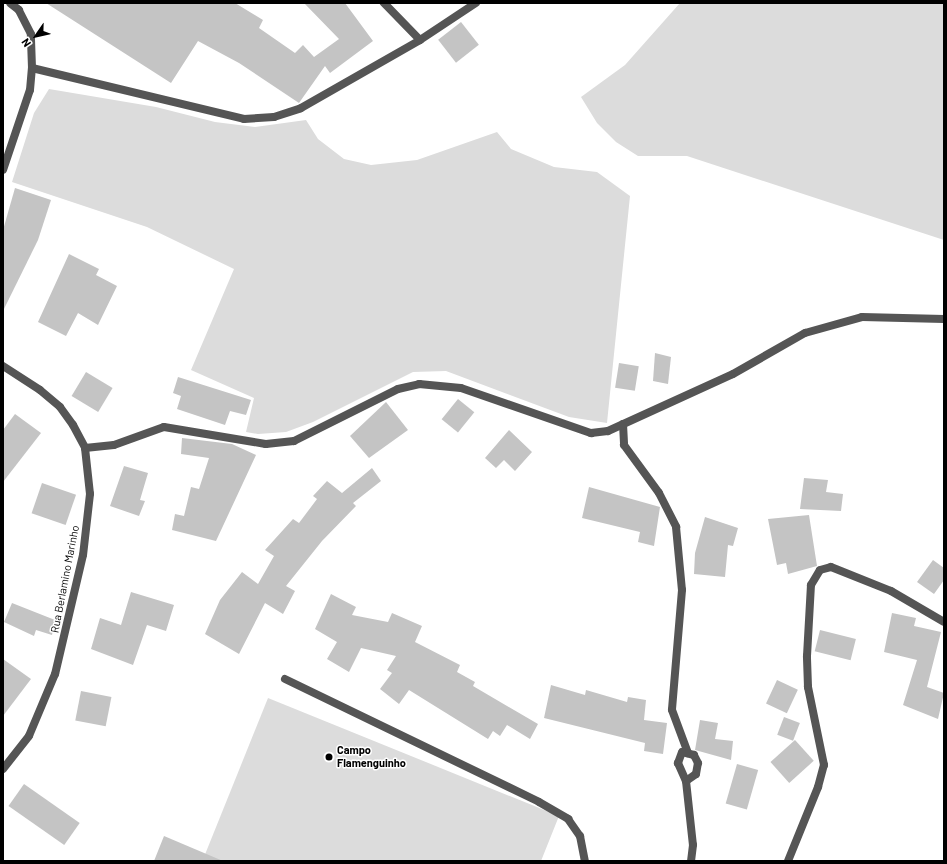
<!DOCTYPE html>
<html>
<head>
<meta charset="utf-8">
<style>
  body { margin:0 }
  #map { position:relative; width:947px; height:864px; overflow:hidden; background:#fff; font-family:Barlow,sans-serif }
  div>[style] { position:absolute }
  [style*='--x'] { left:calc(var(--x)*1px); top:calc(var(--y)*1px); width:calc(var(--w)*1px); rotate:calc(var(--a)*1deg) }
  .green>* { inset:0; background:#dcdcdc }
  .building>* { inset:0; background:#c4c4c4; transform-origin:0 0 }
  .street>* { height:8px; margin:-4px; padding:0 4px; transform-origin:4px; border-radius:4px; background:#555 }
  .dots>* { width:11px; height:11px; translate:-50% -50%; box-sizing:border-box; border:2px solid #fff; border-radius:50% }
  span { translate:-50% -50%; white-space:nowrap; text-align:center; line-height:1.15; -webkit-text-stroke:3px #fff; paint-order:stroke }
  .street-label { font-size:11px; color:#000 }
  .poi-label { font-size:11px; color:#000; font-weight:700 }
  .left { translate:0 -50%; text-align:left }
  .frame { position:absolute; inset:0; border:4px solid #000; pointer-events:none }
  .north { position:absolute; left:16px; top:16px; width:40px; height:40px; -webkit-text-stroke:3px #fff; paint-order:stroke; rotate:236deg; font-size:11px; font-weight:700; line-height:16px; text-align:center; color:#000 }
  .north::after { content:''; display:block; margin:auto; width:14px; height:18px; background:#000; clip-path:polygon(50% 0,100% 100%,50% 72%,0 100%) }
</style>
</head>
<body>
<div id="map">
  <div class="green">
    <i style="clip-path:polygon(680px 3px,944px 3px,944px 240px,687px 156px,638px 156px,616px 142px,597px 123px,581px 97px,625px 65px)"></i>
    <i style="clip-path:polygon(49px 89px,156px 107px,215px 122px,255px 127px,306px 120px,318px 139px,344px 159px,371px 165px,417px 160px,497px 132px,511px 149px,554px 167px,597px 172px,630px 196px,607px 423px,569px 417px,446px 371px,413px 372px,313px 422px,286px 432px,258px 434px,246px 432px,254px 398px,191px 370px,234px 269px,147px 227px,12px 182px,34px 113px)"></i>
    <i style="clip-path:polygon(268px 698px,559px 816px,541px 861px,215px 861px,204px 857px)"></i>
  </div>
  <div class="building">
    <i style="clip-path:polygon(46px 3px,235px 3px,263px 20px,259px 28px,295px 53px,303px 45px,314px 57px,339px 39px,304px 3px,345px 3px,373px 41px,330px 73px,325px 66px,299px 103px,239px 63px,198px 41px,171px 83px)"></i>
    <i style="left:461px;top:22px;width:29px;height:29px;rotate:52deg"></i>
    <i style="clip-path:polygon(15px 188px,51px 200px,38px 240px,3px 311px,3px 230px)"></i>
    <i style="clip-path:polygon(69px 254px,99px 269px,96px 275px,117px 286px,98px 325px,78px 313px,66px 336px,38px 322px)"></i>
    <i style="clip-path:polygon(655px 353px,671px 357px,668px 384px,653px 381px)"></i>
    <i style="left:619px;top:363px;width:20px;height:25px;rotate:9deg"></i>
    <i style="left:86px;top:372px;width:31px;height:28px;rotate:31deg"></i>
    <i style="clip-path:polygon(178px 377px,251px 400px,246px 415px,230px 411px,225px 425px,177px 409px,181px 396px,173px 393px)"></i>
    <i style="left:458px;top:399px;width:21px;height:26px;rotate:39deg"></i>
    <i style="clip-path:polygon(386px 402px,408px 430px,369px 458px,350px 436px)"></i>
    <i style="clip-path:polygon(15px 414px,41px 433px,3px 482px,3px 430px)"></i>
    <i style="clip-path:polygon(509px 430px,532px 452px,515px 471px,504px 460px,496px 468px,485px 458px)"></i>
    <i style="clip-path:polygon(182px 438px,232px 444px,256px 455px,216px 541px,172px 530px,175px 514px,184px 516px,191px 487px,199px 489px,209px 458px,181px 454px)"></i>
    <i style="clip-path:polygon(124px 466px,148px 473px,140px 500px,145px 501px,139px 516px,110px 506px)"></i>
    <i style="clip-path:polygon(372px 468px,381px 481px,353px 503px,356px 506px,322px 541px,286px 586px,295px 591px,283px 614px,265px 603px,239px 654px,205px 634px,220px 600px,242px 572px,258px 584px,274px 556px,265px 550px,293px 519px,299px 523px,317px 499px,313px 496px,327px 481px,342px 493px)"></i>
    <i style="clip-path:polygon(804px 478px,828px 480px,826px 492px,843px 494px,841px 511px,800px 509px)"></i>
    <i style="left:42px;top:483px;width:36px;height:32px;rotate:19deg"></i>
    <i style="clip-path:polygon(589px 487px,660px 507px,654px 546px,638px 542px,640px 532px,582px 518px)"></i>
    <i style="clip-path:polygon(809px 515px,817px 566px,788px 574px,786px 563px,777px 565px,768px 519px)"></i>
    <i style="clip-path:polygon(705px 517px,738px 528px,733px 546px,728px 545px,725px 577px,694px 574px,695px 553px)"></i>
    <i style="clip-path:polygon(933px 560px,944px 568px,944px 580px,934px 594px,917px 582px)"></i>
    <i style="clip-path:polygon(131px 592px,174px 605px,166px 631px,147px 625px,133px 665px,91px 649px,100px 618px,121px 625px)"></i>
    <i style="clip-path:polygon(331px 594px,356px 607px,352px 615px,388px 622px,392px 613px,422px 626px,415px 642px,460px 665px,457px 672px,475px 682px,473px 686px,538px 724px,530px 739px,507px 725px,500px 736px,493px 731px,488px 739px,409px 690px,399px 704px,380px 689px,392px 673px,387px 670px,396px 656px,361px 648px,349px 672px,327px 659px,337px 642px,315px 629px)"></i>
    <i style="clip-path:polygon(12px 603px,55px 620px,52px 635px,36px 630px,34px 636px,4px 622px)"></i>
    <i style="clip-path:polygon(892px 613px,916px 618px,914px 626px,941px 632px,927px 687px,944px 693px,938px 719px,903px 705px,917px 660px,884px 652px)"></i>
    <i style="left:820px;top:630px;width:37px;height:22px;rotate:14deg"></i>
    <i style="clip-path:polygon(3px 659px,31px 679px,3px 716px)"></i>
    <i style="left:777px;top:680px;width:23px;height:26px;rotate:25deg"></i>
    <i style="clip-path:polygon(551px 685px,585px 695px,586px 690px,627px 702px,628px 697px,646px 700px,644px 720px,667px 723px,663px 754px,644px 751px,645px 743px,544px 718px)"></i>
    <i style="left:81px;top:691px;width:31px;height:30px;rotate:11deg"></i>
    <i style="left:784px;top:717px;width:17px;height:19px;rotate:21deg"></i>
    <i style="clip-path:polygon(700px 720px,718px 723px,715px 739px,733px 741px,731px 760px,695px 750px)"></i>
    <i style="left:795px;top:740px;width:28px;height:33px;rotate:48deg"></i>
    <i style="left:737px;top:764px;width:22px;height:41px;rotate:16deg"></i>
    <i style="left:24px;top:784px;width:68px;height:27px;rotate:35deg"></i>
    <i style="clip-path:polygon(164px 836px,223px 861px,154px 861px)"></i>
  </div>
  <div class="street">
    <i style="--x:420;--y:40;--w:67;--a:-33.5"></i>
    <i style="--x:32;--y:68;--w:218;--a:13.5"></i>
    <i style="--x:244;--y:119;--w:30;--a:-4"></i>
    <i style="--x:274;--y:117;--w:28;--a:-18"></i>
    <i style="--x:301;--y:108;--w:137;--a:-29.7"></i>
    <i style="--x:420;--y:40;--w:52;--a:-134.2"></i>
    <i style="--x:3;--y:170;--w:84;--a:-71.4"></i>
    <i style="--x:30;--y:90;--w:22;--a:-85"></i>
    <i style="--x:32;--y:68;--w:34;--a:-92"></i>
    <i style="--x:31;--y:34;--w:27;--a:-117"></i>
    <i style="--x:19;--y:10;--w:11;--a:-142"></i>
    <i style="--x:3;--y:366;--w:44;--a:33"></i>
    <i style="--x:40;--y:390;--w:26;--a:40"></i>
    <i style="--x:60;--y:407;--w:22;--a:54"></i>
    <i style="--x:73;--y:425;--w:26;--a:62"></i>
    <i style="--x:85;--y:448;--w:46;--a:83.8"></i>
    <i style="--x:90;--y:494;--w:61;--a:96.5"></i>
    <i style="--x:83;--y:555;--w:122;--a:103.2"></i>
    <i style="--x:55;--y:674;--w:67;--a:112.8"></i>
    <i style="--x:29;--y:736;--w:42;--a:128.2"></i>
    <i style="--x:623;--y:424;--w:21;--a:87"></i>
    <i style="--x:624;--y:445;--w:59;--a:53.9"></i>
    <i style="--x:659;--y:493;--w:38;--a:63"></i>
    <i style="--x:676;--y:527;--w:63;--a:84.6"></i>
    <i style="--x:682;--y:590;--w:120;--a:94.8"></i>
    <i style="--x:672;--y:710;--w:46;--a:69.6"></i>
    <i style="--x:85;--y:448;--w:29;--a:-6"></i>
    <i style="--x:114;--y:445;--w:53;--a:-19.8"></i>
    <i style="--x:164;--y:427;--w:103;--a:9.5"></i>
    <i style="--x:266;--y:444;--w:28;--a:-6"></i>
    <i style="--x:294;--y:441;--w:116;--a:-26.6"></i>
    <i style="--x:398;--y:389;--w:22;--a:-13"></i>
    <i style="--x:419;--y:384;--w:42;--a:5.4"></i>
    <i style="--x:461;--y:388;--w:138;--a:19.1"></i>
    <i style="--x:591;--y:433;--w:17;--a:-7"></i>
    <i style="--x:608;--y:431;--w:137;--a:-24.5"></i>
    <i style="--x:733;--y:374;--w:83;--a:-29.7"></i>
    <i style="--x:805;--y:333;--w:59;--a:-15.7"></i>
    <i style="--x:862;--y:317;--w:82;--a:1.4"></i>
    <i style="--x:285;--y:679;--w:282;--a:25.8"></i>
    <i style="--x:539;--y:802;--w:34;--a:30"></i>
    <i style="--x:568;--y:819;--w:21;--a:55"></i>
    <i style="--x:580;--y:836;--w:25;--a:79"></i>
    <i style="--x:686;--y:781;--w:12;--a:-35"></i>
    <i style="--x:696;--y:774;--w:11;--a:-80"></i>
    <i style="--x:698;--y:763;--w:9;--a:-117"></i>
    <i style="--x:694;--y:755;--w:12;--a:-166"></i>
    <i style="--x:682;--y:752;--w:12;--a:110"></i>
    <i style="--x:678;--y:763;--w:20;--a:66"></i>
    <i style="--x:686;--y:781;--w:64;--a:83.8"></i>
    <i style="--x:693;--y:845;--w:16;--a:97"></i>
    <i style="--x:788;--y:861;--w:80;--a:-67.9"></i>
    <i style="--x:818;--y:787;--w:23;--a:-75"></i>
    <i style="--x:824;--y:765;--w:80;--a:-101.6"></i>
    <i style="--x:808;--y:687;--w:31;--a:-92"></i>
    <i style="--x:807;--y:656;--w:71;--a:-86.8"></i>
    <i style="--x:811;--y:585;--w:17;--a:-59"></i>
    <i style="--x:820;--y:570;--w:11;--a:-15"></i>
    <i style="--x:831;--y:567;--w:65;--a:21.8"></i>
    <i style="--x:891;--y:591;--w:61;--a:30.3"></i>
  </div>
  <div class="dots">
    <i style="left:329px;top:757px;background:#000"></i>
  </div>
  <div class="street-label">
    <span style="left:65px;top:579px;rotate:-79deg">Rua Berlamino Marinho</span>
  </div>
  <div class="poi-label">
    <span class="left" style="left:337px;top:757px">Campo<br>Flamenguinho</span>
  </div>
  <div class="frame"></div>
  <div class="north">N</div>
</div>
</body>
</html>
